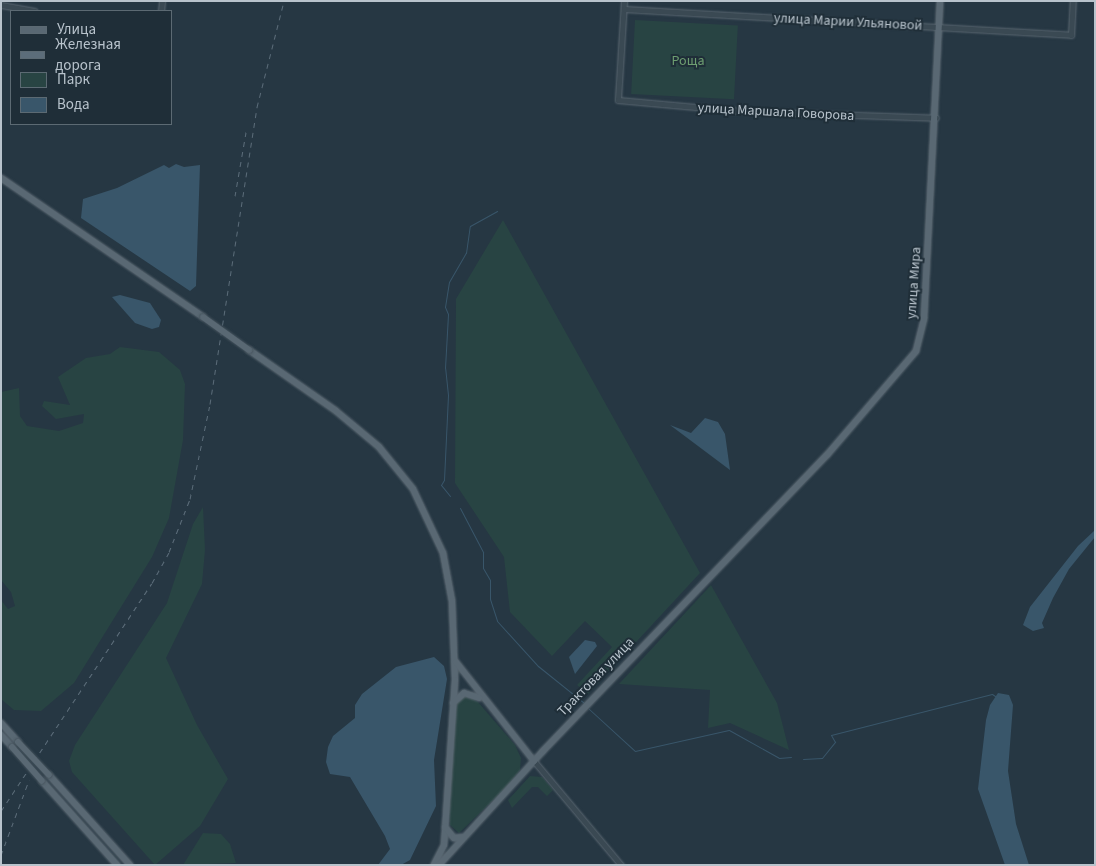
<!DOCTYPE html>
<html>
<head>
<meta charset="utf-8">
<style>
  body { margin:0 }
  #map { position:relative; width:1096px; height:866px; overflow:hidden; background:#263743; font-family:"Source Sans 3",sans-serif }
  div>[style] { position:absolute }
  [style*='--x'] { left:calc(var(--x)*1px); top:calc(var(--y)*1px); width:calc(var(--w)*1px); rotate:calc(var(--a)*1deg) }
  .green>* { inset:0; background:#284443; transform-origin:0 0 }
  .water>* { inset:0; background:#39566a }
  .stream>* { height:1px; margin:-0.5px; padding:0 0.5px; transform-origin:0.5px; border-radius:0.5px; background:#39566a }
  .roads { filter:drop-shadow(0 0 1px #596670) drop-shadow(0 0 1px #596670) }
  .minor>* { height:5px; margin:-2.5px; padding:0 2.5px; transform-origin:2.5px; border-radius:2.5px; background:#3a4953 }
  .major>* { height:6px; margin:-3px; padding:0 3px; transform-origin:3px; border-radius:3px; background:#596873 }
  .rail>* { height:1px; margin-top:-0.5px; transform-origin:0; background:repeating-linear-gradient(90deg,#5c6d7a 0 5px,transparent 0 10px) }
  .bridges { filter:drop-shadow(0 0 1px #44525c) drop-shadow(0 0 1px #44525c) }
  .major-bridge>* { height:6px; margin:-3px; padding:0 3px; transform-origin:3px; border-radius:3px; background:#596873 }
  span { translate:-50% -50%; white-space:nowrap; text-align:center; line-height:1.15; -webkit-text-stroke:4px #1f2e38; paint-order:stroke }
  .street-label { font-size:14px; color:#b8c3cc }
  .park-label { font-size:14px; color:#6e9e71 }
  .frame { position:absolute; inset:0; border:2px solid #b8c3cc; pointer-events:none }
  .legend { position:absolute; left:10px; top:10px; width:162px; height:115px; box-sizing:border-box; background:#1f2e38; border:1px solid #5c6a73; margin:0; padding:6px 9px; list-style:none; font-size:15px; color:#b8c3cc }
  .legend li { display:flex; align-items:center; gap:10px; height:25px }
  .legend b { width:25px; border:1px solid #5c6a73 }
</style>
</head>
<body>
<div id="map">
  <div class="green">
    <i style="left:635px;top:20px;width:103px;height:74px;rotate:3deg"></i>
    <i style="clip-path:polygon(503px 220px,700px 573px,588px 694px,577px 685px,612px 647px,585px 621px,552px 656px,510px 612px,504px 557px,455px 483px,456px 299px)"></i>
    <i style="clip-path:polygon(120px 347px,159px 352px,180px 370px,185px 384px,183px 440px,169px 518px,152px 557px,74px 683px,41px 711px,14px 710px,1px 699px,1px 600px,8px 609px,15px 606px,11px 592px,1px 580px,1px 392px,19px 388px,20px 416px,27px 426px,59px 431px,83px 423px,84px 414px,56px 419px,42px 406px,44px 401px,70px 405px,58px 377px,86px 358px,110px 354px)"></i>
    <i style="clip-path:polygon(203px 507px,205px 550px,202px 584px,166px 658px,197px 725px,228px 779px,200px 826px,155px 865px,72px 772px,69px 761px,75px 745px,167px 603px,193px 524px)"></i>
    <i style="clip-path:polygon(711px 585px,777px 703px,789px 750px,730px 723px,708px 728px,710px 690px,619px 684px)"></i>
    <i style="clip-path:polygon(460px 697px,469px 697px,478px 702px,515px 745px,521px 758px,520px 770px,508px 786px,459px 833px,450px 825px,446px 781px,456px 705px)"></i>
    <i style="clip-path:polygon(530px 776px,542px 777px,553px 790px,547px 796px,538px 787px,532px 787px,512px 808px,508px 800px)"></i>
    <i style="clip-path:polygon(203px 833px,221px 834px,230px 844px,236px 863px,183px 865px)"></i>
  </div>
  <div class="water">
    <i style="clip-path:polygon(176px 164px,184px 167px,200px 165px,196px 286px,190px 291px,81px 218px,83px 199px,117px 188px,164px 165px,169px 168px)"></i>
    <i style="clip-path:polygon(120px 295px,150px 303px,161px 320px,159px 327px,152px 329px,135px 323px,112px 297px)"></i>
    <i style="clip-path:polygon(705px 418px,718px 422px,725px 434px,730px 470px,670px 425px,691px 433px)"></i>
    <i style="clip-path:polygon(1095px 530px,1095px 537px,1069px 569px,1053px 598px,1042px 623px,1044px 628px,1033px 631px,1023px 625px,1030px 607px,1078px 546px)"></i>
    <i style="clip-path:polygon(585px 640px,595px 642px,597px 646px,575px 674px,569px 657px)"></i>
    <i style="clip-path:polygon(434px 657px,444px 666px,447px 679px,434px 760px,436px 806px,410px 860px,401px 865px,378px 865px,390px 849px,385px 836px,350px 777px,330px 774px,326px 762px,328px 747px,333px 736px,355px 718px,355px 705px,362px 694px,396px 667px)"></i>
    <i style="clip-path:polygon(998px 693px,1009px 695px,1013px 705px,1008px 771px,1016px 824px,1029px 865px,1005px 865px,978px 789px,986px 720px,990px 705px)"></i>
  </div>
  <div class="stream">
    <i style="--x:450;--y:496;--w:14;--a:-129"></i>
    <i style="--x:441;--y:485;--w:6;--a:-59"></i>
    <i style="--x:444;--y:480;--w:85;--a:-87.3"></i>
    <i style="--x:448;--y:395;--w:27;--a:-96"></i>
    <i style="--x:445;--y:368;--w:54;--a:-86.8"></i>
    <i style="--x:448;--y:314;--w:8;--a:-113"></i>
    <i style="--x:445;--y:307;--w:25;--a:-81"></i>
    <i style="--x:449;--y:282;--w:34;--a:-60"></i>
    <i style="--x:466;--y:253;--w:27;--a:-82"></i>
    <i style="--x:470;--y:226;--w:31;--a:-29"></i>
    <i style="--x:460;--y:508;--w:50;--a:62.4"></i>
    <i style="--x:483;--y:552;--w:16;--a:90"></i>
    <i style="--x:483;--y:568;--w:14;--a:60"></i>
    <i style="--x:490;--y:580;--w:19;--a:90"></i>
    <i style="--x:490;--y:599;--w:23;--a:72"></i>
    <i style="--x:497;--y:621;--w:61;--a:47.7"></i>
    <i style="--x:538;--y:666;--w:59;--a:38.8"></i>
    <i style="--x:589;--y:709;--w:62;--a:42.4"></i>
    <i style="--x:635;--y:751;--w:96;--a:-12.6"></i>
    <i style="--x:729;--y:730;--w:57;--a:29.2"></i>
    <i style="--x:779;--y:758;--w:12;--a:-5"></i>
    <i style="--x:803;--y:759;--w:19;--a:-3"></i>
    <i style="--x:822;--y:758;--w:21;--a:-51"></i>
    <i style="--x:835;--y:742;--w:8;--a:-120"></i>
    <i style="--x:831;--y:735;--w:166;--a:-14.3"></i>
    <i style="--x:992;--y:694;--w:4;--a:34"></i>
  </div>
  <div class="roads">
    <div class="minor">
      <i style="--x:624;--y:1;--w:99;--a:93.5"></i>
      <i style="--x:618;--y:100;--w:122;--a:5.2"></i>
      <i style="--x:740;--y:111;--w:196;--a:2"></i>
      <i style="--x:1;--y:5;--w:34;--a:10"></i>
      <i style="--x:624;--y:9;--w:448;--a:3.3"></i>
      <i style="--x:1071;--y:35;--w:34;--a:-87"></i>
      <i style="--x:161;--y:11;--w:10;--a:-84"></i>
      <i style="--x:534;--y:761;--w:136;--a:50.1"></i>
    </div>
    <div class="major">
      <i style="--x:1;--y:178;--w:245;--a:34.5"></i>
      <i style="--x:249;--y:350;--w:106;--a:35"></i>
      <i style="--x:336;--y:411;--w:56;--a:39.9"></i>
      <i style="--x:379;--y:447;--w:54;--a:51"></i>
      <i style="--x:413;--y:489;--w:71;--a:64.9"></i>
      <i style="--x:443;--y:553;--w:49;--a:79.4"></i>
      <i style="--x:452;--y:601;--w:79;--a:87.8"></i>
      <i style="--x:455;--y:680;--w:165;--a:93.8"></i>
      <i style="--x:444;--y:845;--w:22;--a:117"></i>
      <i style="--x:456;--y:662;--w:126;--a:51.8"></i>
      <i style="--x:453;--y:703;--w:15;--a:-42"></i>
      <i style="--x:464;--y:693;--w:16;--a:18"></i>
      <i style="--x:1;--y:723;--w:25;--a:48"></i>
      <i style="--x:1;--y:735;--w:16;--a:47"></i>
      <i style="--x:49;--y:775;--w:121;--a:48"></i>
      <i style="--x:42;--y:781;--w:113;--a:48.2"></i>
      <i style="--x:445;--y:827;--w:14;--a:51"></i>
      <i style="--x:454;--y:838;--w:10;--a:-6"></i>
      <i style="--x:439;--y:865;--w:154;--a:-47.6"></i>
      <i style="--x:543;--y:751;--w:410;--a:-46.2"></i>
      <i style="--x:827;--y:455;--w:137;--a:-49.4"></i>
      <i style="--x:916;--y:351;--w:34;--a:-76"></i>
      <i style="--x:924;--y:318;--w:317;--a:-87.1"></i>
    </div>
  </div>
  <div class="rail">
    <i style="--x:235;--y:196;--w:65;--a:-80.2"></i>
    <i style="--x:1;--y:811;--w:273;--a:-56.5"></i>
    <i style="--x:152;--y:583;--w:35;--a:-61"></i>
    <i style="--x:169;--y:552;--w:57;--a:-68.4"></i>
    <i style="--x:190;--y:499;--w:97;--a:-78.1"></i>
    <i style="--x:210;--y:404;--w:301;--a:-81"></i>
    <i style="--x:257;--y:107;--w:109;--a:-75.7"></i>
    <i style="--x:1;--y:855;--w:80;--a:-69.5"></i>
  </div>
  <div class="bridges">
    <div class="major-bridge">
      <i style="--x:203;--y:317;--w:57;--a:35.7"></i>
      <i style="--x:18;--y:742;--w:45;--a:46.8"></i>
      <i style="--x:12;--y:747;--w:45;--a:48.6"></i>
    </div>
  </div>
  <div class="street-label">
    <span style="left:848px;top:22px;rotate:3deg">улица Марии Ульяновой</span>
    <span style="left:776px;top:112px;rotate:3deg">улица Маршала Говорова</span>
    <span style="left:914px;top:283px;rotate:-86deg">улица Мира</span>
    <span style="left:596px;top:677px;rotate:-46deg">Трактовая улица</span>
  </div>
  <div class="park-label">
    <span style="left:688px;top:61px">Роща</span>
  </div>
  <div class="frame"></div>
  <ul class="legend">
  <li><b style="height:6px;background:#596873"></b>Улица</li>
  <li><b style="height:6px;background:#5c6d7a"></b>Железная дорога</li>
  <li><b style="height:14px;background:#284443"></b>Парк</li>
  <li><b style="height:14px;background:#39566a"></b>Вода</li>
  </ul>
</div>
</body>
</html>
